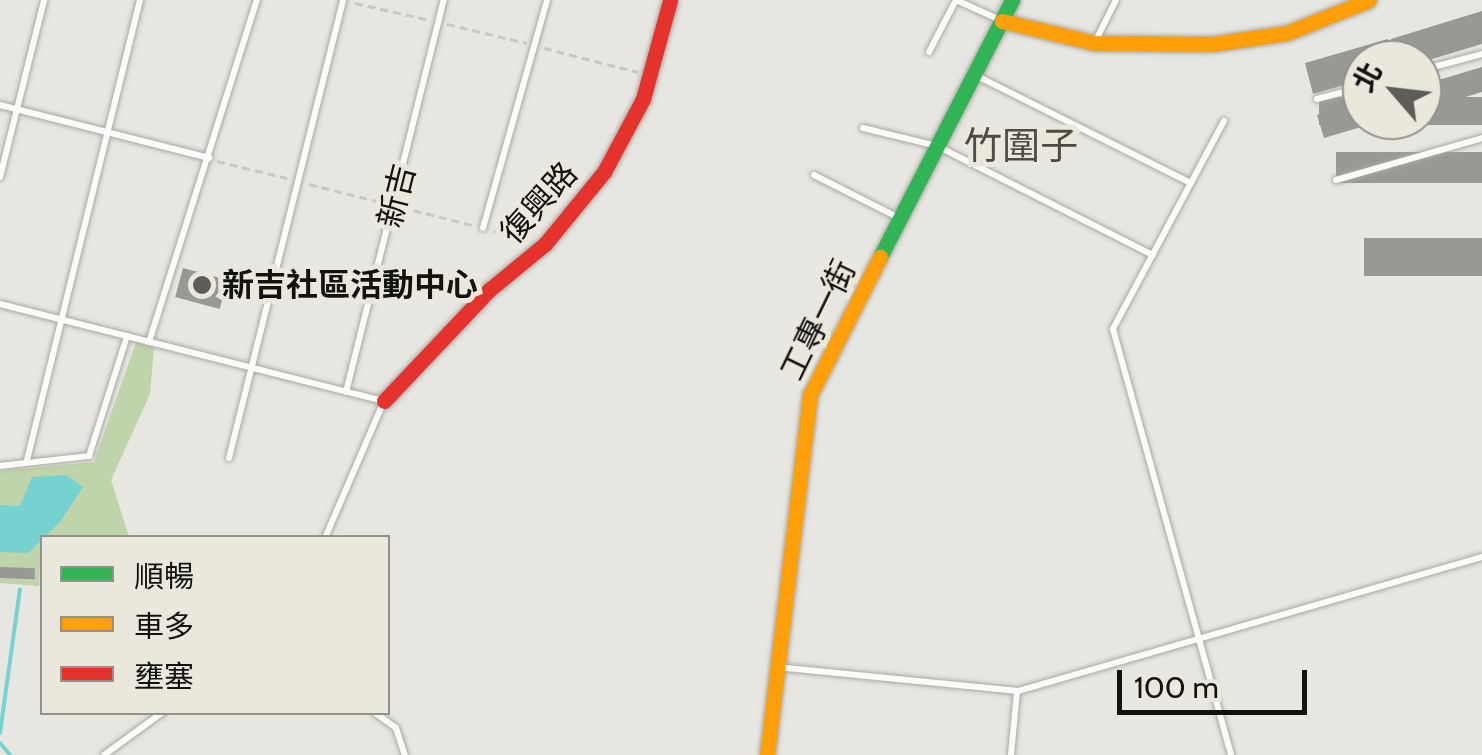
<!DOCTYPE html>
<html>
<head>
<meta charset="utf-8">
<style>
  body { margin:0 }
  #map { position:relative; width:1482px; height:755px; overflow:hidden; background:#e7e6e0; font-family:Cabin,"Noto Sans TC",sans-serif }
  div>[style] { position:absolute }
  [style*='--x'] { left:calc(var(--x)*1px); top:calc(var(--y)*1px); width:calc(var(--w)*1px); rotate:calc(var(--a)*1deg) }
  .green>* { inset:0; background:#bfd4aa }
  .water>* { inset:0; background:#75d2d1 }
  .stream>* { height:4px; margin:-2px; padding:0 2px; transform-origin:2px; border-radius:2px; background:#75d2d1 }
  .building>* { inset:0; background:#9a9895; transform-origin:0 0 }
  .path>* { height:2.5px; margin-top:-1.25px; transform-origin:0; background:repeating-linear-gradient(90deg,#c8c7c5 0 8px,transparent 0 13px) }
  .roads { filter:drop-shadow(0 0 2px #aaa9a5) drop-shadow(0 0 2px #aaa9a5) }
  .lane>* { height:6px; margin:-3px; padding:0 3px; transform-origin:3px; border-radius:3px; background:#fbfbfa }
  .fast>* { height:15px; margin:-7.5px; padding:0 7.5px; transform-origin:7.5px; border-radius:7.5px; background:#30b455 }
  .slow>* { height:15px; margin:-7.5px; padding:0 7.5px; transform-origin:7.5px; border-radius:7.5px; background:#ff9f0a }
  .jam>* { height:15px; margin:-7.5px; padding:0 7.5px; transform-origin:7.5px; border-radius:7.5px; background:#e5322d }
  .dots>* { width:28px; height:28px; translate:-50% -50%; box-sizing:border-box; border:5px solid #eae8dd; border-radius:50% }
  span { translate:-50% -50%; white-space:nowrap; text-align:center; line-height:1.15; -webkit-text-stroke:10px #eae8dd; paint-order:stroke }
  .street-label { font-size:32px; color:#13120f }
  .poi-label { font-size:32px; color:#13120f; font-weight:700 }
  .left { translate:0 -50%; text-align:left }
  .quarter-label { font-size:38px; color:#4d4b42 }
  .legend { position:absolute; left:40px; top:535px; width:350px; height:180px; box-sizing:border-box; background:#eae8dd; border:2px solid #94928b; margin:0; padding:12px 18px; list-style:none; font-size:30px; color:#13120f }
  .legend li { display:flex; align-items:center; gap:20px; height:50px }
  .legend b { width:50px; border:2px solid #94928b }
  .north { position:absolute; left:1342px; top:40px; width:100px; height:100px; box-sizing:border-box; background:#eae8dd; border:2px solid #94928b; border-radius:50%; rotate:298deg; font-size:28px; font-weight:700; line-height:40px; text-align:center; color:#13120f }
  .north::after { content:''; display:block; margin:auto; width:35px; height:45px; background:#5d5c58; clip-path:polygon(50% 0,100% 100%,50% 72%,0 100%) }
  .scale { position:absolute; left:1117px; top:670px; width:190px; height:45px; box-sizing:border-box; border:5px solid #13120f; border-top:0; padding-left:12px; font-size:30px; line-height:35px; white-space:nowrap; color:#13120f; -webkit-text-stroke:8px #eae8dd; paint-order:stroke }
</style>
</head>
<body>
<div id="map">
  <div class="green">
    <i style="clip-path:polygon(136px 342px,154px 348px,150px 394px,111px 480px,129px 537px,42px 538px,39px 586px,0 583px,0 471px,94px 462px)"></i>
  </div>
  <div class="water">
    <i style="clip-path:polygon(66px 475px,83px 487px,60px 522px,28px 553px,0 552px,0 505px,20px 506px,32px 477px)"></i>
  </div>
  <div class="stream">
    <i style="--x:0;--y:733;--w:145;--a:-82.1"></i>
    <i style="--x:0;--y:743;--w:16;--a:50"></i>
  </div>
  <div class="building">
    <i style="clip-path:polygon(1482px 11px,1482px 44px,1422px 62px,1398px 60px,1391px 39px)"></i>
    <i style="clip-path:polygon(1388px 39px,1394px 60px,1362px 60px,1362px 80px,1313px 94px,1305px 63px)"></i>
    <i style="clip-path:polygon(1482px 67px,1482px 92px,1422px 110px,1422px 85px)"></i>
    <i style="left:1482px;top:97px;width:28px;height:163px;rotate:90deg"></i>
    <i style="clip-path:polygon(1362px 101px,1362px 120px,1381px 121px,1324px 138px,1317px 115px)"></i>
    <i style="left:1482px;top:152px;width:31px;height:146px;rotate:90deg"></i>
    <i style="left:1482px;top:238px;width:38px;height:118px;rotate:90deg"></i>
    <i style="left:183px;top:268px;width:46px;height:30px;rotate:15deg"></i>
    <i style="left:0;top:567px;width:35px;height:11px;rotate:2deg"></i>
  </div>
  <div class="path">
    <i style="--x:355;--y:3;--w:77;--a:12.8"></i>
    <i style="--x:447;--y:24;--w:82;--a:13.4"></i>
    <i style="--x:544;--y:48;--w:97;--a:14.3"></i>
    <i style="--x:217;--y:161;--w:72;--a:13.7"></i>
    <i style="--x:309;--y:184;--w:77;--a:14.2"></i>
    <i style="--x:401;--y:207;--w:77;--a:14.2"></i>
    <i style="--x:493;--y:231;--w:37;--a:14"></i>
  </div>
  <div class="roads">
    <div class="lane">
      <i style="--x:956;--y:0;--w:48;--a:24.4"></i>
      <i style="--x:1095;--y:42;--w:47;--a:-63.4"></i>
      <i style="--x:929;--y:52;--w:59;--a:-62.6"></i>
      <i style="--x:1422;--y:70;--w:62;--a:-14.9"></i>
      <i style="--x:975;--y:75;--w:241;--a:26.6"></i>
      <i style="--x:1317;--y:99;--w:47;--a:-14.9"></i>
      <i style="--x:0;--y:105;--w:216;--a:14.2"></i>
      <i style="--x:1224;--y:121;--w:236;--a:118.1"></i>
      <i style="--x:1113;--y:329;--w:442;--a:74.5"></i>
      <i style="--x:863;--y:128;--w:76;--a:13.7"></i>
      <i style="--x:937;--y:146;--w:242;--a:26.8"></i>
      <i style="--x:814;--y:175;--w:95;--a:26.8"></i>
      <i style="--x:0;--y:177;--w:182;--a:-76"></i>
      <i style="--x:1336;--y:180;--w:152;--a:-16"></i>
      <i style="--x:483;--y:228;--w:237;--a:-74.3"></i>
      <i style="--x:0;--y:304;--w:396;--a:14.2"></i>
      <i style="--x:384;--y:401;--w:149;--a:113.3"></i>
      <i style="--x:149;--y:342;--w:359;--a:-72.5"></i>
      <i style="--x:346;--y:392;--w:404;--a:-76"></i>
      <i style="--x:229;--y:458;--w:472;--a:-76"></i>
      <i style="--x:27;--y:460;--w:474;--a:-76.2"></i>
      <i style="--x:0;--y:466;--w:90;--a:-6.4"></i>
      <i style="--x:89;--y:456;--w:126;--a:-72.4"></i>
      <i style="--x:777;--y:667;--w:242;--a:5.7"></i>
      <i style="--x:1018;--y:691;--w:483;--a:-16.1"></i>
      <i style="--x:374;--y:712;--w:27;--a:36"></i>
      <i style="--x:396;--y:728;--w:28;--a:72"></i>
      <i style="--x:104;--y:755;--w:73;--a:-36.1"></i>
      <i style="--x:1011;--y:755;--w:63;--a:-84.6"></i>
    </div>
    <div class="fast">
      <i style="--x:880;--y:257;--w:289;--a:-62.8"></i>
    </div>
    <div class="slow">
      <i style="--x:1002;--y:21;--w:96;--a:13.3"></i>
      <i style="--x:1095;--y:43;--w:117;--a:0.5"></i>
      <i style="--x:1212;--y:44;--w:76;--a:-8.3"></i>
      <i style="--x:1287;--y:33;--w:88;--a:-21.9"></i>
      <i style="--x:767;--y:755;--w:363;--a:-83.2"></i>
      <i style="--x:810;--y:395;--w:155;--a:-63.1"></i>
    </div>
    <div class="jam">
      <i style="--x:384;--y:401;--w:153;--a:-46.6"></i>
      <i style="--x:489;--y:290;--w:72;--a:-39.4"></i>
      <i style="--x:545;--y:244;--w:93;--a:-50.7"></i>
      <i style="--x:604;--y:172;--w:83;--a:-61.9"></i>
      <i style="--x:643;--y:99;--w:103;--a:-74.7"></i>
    </div>
  </div>
  <div class="dots">
    <i style="left:202px;top:285px;background:#5d5c58"></i>
  </div>
  <div class="street-label">
    <span style="left:397px;top:196px;rotate:-76deg">新吉</span>
    <span style="left:539px;top:203px;rotate:-48deg">復興路</span>
    <span style="left:818px;top:320px;rotate:-64deg">工專一街</span>
  </div>
  <div class="poi-label">
    <span class="left" style="left:222px;top:285px">新吉社區活動中心</span>
  </div>
  <div class="quarter-label">
    <span style="left:1021px;top:146px">竹圍子</span>
  </div>
  <ul class="legend">
  <li><b style="height:12px;background:#30b455"></b>順暢</li>
  <li><b style="height:12px;background:#ff9f0a"></b>車多</li>
  <li><b style="height:12px;background:#e5322d"></b>壅塞</li>
  </ul>
  <div class="north">北</div>
  <div class="scale">100 m</div>
</div>
</body>
</html>
